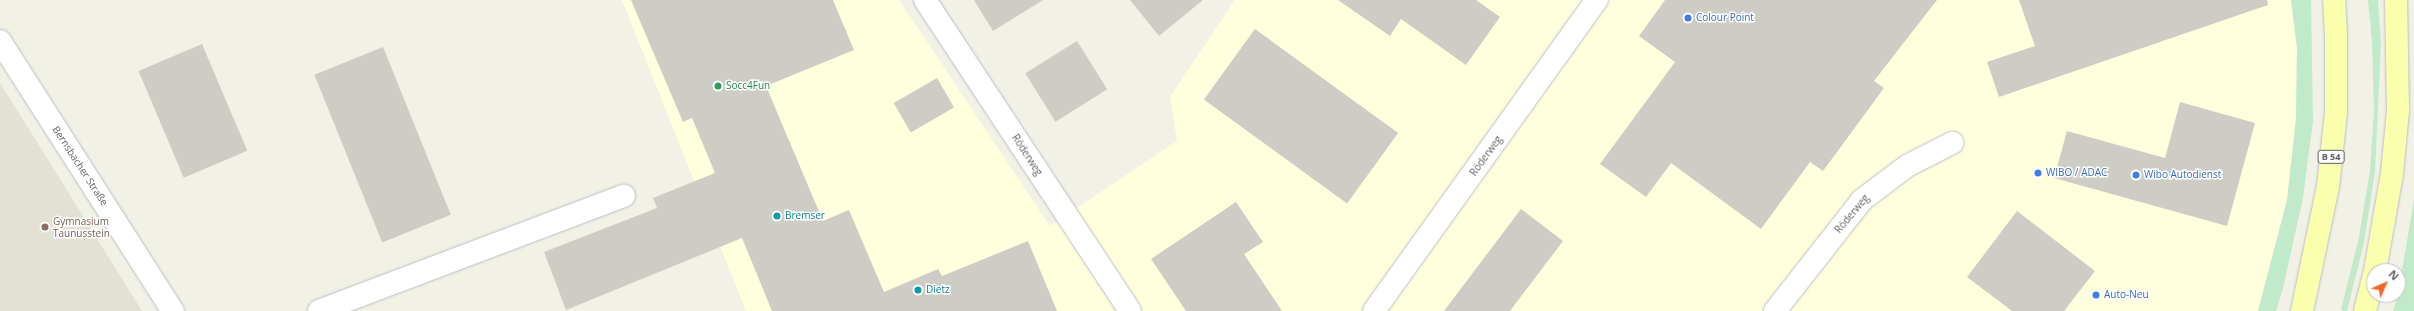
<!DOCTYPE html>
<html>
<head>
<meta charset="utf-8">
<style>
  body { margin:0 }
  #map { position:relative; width:2414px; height:311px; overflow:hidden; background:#f1f1e6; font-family:"Open Sans",sans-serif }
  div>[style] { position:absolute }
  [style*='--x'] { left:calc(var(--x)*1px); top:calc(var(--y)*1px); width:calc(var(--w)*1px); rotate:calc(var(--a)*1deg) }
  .commercial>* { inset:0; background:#ffd }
  .education>* { inset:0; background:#e1e1d4 }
  .green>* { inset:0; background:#c1eaca }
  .building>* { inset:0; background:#cecdc5; transform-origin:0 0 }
  .roads { filter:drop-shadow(0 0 1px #bdbec5) drop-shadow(0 0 1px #bdbec5) }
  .minor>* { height:22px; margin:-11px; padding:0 11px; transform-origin:11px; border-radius:11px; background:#fff }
  .major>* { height:22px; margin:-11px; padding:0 11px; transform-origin:11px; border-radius:11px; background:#faffad }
  .dots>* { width:11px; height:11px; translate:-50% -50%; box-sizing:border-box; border:2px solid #fff; border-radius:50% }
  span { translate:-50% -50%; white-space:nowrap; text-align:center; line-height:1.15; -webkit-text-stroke:3px #fff; paint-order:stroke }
  .shield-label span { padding:1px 3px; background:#fff; border:1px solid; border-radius:3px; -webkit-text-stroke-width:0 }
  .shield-label { font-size:9px; color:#5d6067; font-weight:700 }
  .shop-label { font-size:10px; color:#366cbe }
  .left { translate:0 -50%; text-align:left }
  .leisure-label { font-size:10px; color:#27864d }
  .street-label { font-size:10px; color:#5d6067 }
  .culture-label { font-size:10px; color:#0d838f }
  .education-label { font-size:10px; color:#785e54 }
  .north { position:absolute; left:2366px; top:263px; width:40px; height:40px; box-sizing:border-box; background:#fff; border:1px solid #bebfc2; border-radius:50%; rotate:45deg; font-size:11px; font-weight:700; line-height:16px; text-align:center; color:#5d6067 }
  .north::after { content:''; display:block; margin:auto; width:14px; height:18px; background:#f56628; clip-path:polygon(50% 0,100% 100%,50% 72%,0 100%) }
</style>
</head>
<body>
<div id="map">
  <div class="commercial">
    <i style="clip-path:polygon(622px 0,899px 0,1050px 226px,1177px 141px,1170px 97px,1235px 0,2291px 0,2297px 48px,2296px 118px,2287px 200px,2258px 311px,746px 311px)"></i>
  </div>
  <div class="education">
    <i style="clip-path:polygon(0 83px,37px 142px,142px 311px,0 311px)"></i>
  </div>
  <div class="green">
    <i style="clip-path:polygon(2291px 0,2311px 0,2313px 121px,2303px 198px,2283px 288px,2276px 311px,2258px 311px,2287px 200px,2296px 118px,2297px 48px)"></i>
    <i style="clip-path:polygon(2368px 0,2378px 0,2381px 43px,2375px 171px,2364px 243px,2347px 311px,2343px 311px,2341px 310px,2358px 242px,2370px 171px,2374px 110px,2372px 41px)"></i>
    <i style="clip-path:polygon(2414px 199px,2414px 311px,2393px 311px,2398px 295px)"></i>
  </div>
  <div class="building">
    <i style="clip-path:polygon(631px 0,833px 0,854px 50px,766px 86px,823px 221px,849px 210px,884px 292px,938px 269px,942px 276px,1028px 241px,1057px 311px,772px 311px,742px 238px,566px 310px,544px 252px,657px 208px,653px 198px,715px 173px,692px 118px,683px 122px)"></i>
    <i style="clip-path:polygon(974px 0,1043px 0,993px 31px)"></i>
    <i style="clip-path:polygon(1130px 0,1203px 0,1159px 36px)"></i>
    <i style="clip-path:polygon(1338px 0,1476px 0,1500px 17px,1466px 65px,1401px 19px,1390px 36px)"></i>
    <i style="clip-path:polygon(1665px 0,1937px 0,1874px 81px,1884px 88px,1823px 171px,1810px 162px,1761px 229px,1671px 163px,1646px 197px,1600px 164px,1675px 62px,1639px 36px)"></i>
    <i style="clip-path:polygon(2019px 0,2267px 0,2268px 5px,1999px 97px,1987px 62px,2035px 46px)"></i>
    <i style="left:1255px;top:29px;width:177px;height:87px;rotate:36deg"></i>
    <i style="left:1077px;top:41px;width:57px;height:61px;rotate:58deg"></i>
    <i style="left:202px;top:44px;width:116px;height:69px;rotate:67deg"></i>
    <i style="left:383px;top:47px;width:181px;height:74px;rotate:68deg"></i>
    <i style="left:937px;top:78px;width:34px;height:50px;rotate:60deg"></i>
    <i style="clip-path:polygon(2180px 102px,2255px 123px,2227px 226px,2054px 178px,2067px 131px,2165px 158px)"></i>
    <i style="clip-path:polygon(1236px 202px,1263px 242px,1244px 254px,1282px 311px,1186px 311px,1151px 259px)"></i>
    <i style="clip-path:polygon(1521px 209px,1563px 241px,1510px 311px,1444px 311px)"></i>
    <i style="clip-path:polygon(2017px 211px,2095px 271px,2064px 311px,2012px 311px,1967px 277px)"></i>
  </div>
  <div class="roads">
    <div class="minor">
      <i style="--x:925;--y:0;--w:372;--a:56.6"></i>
      <i style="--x:0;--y:41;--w:321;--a:57.4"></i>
      <i style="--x:319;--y:311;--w:326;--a:-20.7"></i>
      <i style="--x:1374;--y:311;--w:383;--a:-54.4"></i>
      <i style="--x:1775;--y:311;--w:141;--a:-51.9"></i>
      <i style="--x:1862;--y:200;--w:56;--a:-37.1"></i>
      <i style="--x:1907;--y:166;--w:51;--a:-27.1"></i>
    </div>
    <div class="major">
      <i style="--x:2375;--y:271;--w:98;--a:-80.1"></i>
      <i style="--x:2392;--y:174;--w:63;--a:-84.6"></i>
      <i style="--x:2398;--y:111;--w:111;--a:-91"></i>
      <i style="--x:2302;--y:311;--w:127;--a:-78.2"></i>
      <i style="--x:2328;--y:187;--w:75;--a:-83.9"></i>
      <i style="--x:2336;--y:112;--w:76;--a:-90"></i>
      <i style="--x:2336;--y:36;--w:36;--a:-93"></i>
      <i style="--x:2365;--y:311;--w:38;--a:-76"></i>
    </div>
  </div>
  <div class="dots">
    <i style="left:1688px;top:18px;background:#3f7fe0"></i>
    <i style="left:718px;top:86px;background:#2e9e5b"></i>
    <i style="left:2038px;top:173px;background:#3f7fe0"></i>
    <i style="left:2136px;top:175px;background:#3f7fe0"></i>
    <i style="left:777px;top:216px;background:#0f9aa8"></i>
    <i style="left:45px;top:227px;background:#8d6e63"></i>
    <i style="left:918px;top:290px;background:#0f9aa8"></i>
    <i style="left:2096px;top:295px;background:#3f7fe0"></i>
  </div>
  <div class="shield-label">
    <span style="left:2331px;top:157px">B 54</span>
  </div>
  <div class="shop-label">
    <span class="left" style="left:1696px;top:18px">Colour Point</span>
    <span class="left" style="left:2046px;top:173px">WIBO / ADAC</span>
    <span class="left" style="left:2144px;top:175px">Wibo Autodienst</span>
    <span class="left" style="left:2104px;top:295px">Auto-Neu</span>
  </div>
  <div class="leisure-label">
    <span class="left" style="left:726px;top:86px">Socc4Fun</span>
  </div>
  <div class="street-label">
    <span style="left:1027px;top:155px;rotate:57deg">Röderweg</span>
    <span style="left:1486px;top:156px;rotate:-54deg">Röderweg</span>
    <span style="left:80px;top:166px;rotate:57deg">Bernsbacher Straße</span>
    <span style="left:1852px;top:214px;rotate:-50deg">Röderweg</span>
  </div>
  <div class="culture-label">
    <span class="left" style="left:785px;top:216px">Bremser</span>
    <span class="left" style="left:926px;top:290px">Dietz</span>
  </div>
  <div class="education-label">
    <span class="left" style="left:53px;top:227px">Gymnasium<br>Taunusstein</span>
  </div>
  <div class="north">N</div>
</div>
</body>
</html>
